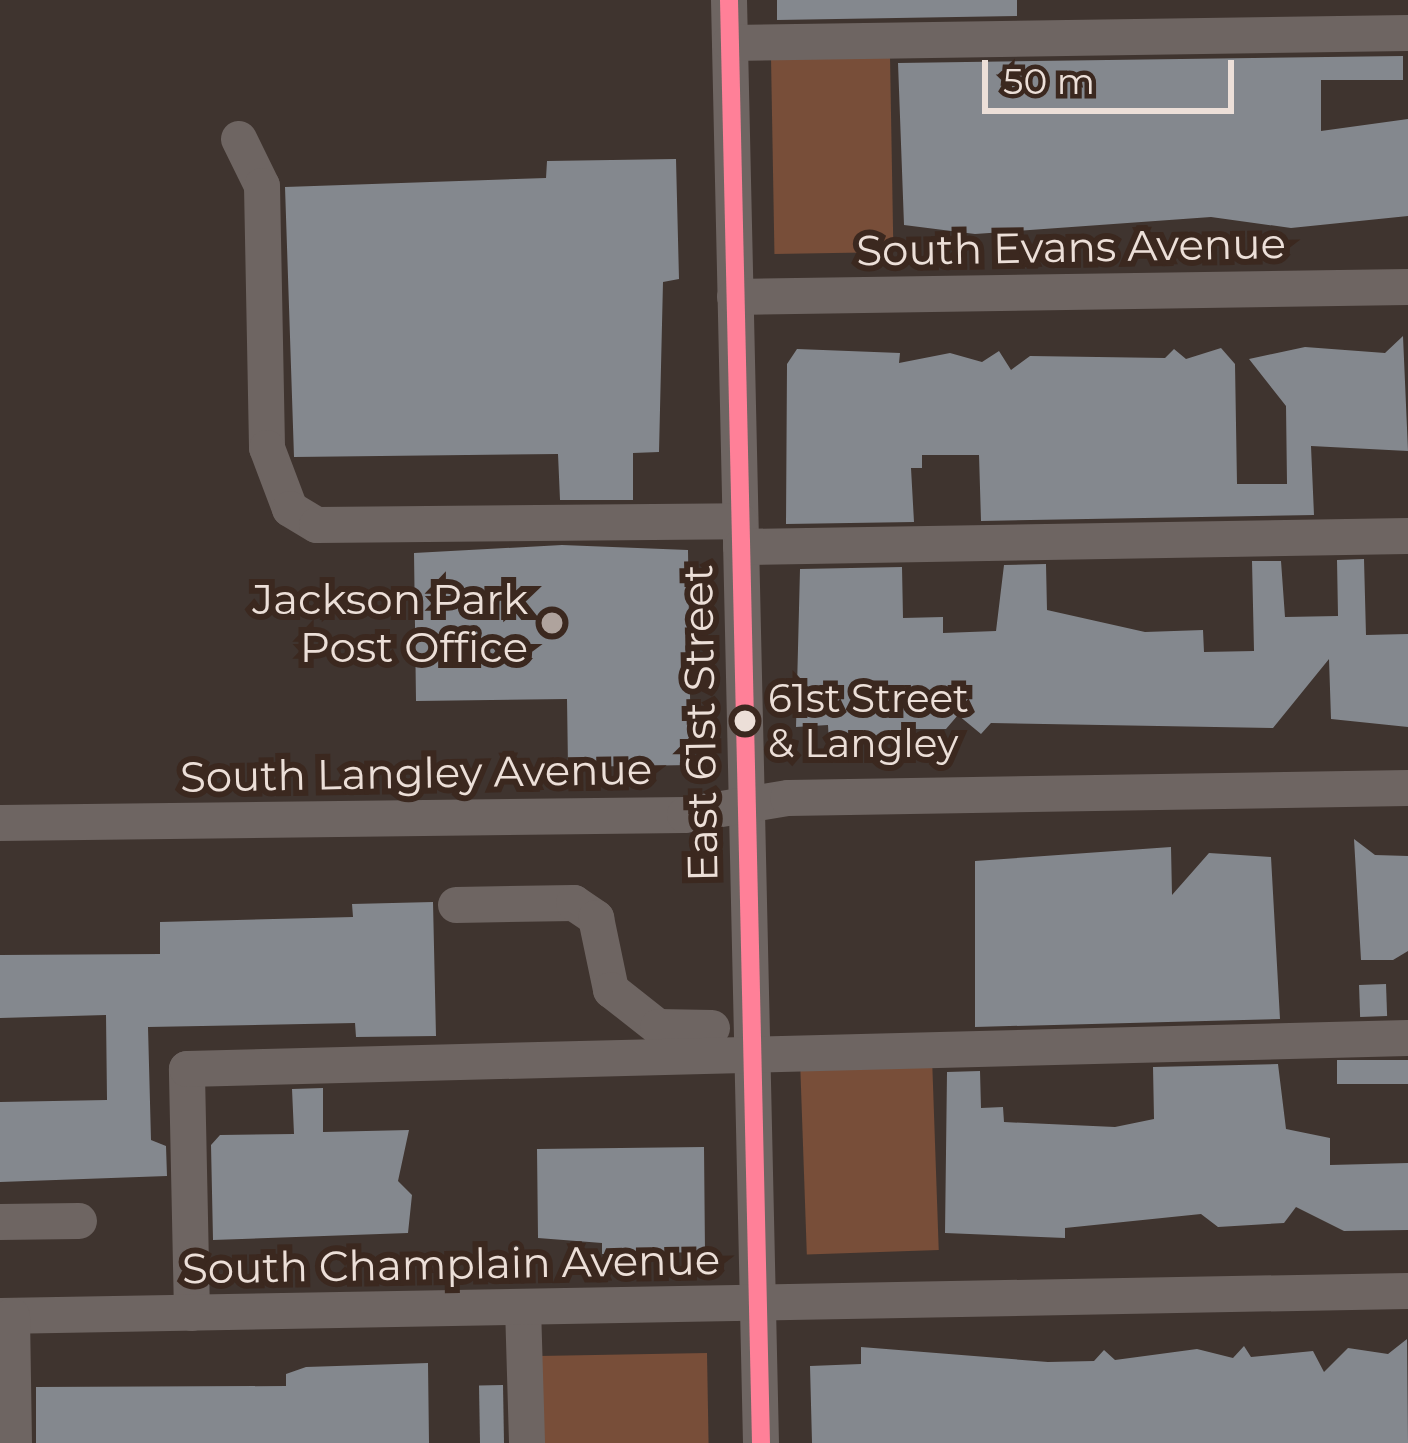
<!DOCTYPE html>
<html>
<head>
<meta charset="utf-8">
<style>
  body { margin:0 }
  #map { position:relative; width:1408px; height:1443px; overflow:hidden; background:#3f342f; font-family:Montserrat,sans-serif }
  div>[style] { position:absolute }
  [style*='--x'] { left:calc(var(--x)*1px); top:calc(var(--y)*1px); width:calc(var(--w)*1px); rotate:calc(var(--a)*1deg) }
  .green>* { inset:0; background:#784e39; transform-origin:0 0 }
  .building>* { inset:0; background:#84888e; transform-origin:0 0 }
  .minor>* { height:36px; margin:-18px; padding:0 18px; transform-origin:18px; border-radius:18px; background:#6e6562 }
  .bus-1>* { height:18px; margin:-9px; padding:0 9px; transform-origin:9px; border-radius:9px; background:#ff8098 }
  .dots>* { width:33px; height:33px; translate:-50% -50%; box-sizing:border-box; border:6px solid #3b281f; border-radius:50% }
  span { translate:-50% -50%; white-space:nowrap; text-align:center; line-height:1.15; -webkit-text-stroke:12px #3b281f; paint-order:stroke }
  .bus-label { font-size:39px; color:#ecdfd8 }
  .left { translate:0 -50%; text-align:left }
  .street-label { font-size:42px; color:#ecdfd8 }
  .poi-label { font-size:42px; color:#ecdfd8 }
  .right { translate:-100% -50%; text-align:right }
  .scale { position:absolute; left:982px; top:60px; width:252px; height:54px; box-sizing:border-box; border:6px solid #ecdfd8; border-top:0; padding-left:15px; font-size:36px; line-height:42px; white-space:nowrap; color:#ecdfd8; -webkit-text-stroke:9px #3b281f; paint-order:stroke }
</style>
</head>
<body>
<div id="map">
  <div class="green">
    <i style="left:890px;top:56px;width:196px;height:119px;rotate:89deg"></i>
    <i style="left:932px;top:1057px;width:193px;height:132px;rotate:88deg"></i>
    <i style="left:707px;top:1353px;width:90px;height:169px;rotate:89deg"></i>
  </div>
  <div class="building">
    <i style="clip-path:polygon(777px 0,1017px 0,1017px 16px,777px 20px)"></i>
    <i style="clip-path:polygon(1403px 56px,1403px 80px,1321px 80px,1321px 131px,1408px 119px,1408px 216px,1291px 228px,1211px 217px,975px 234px,904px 225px,898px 63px)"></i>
    <i style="clip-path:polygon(676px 159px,679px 279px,663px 282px,659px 452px,633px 453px,633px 500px,560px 500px,558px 454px,294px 457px,285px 187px,546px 178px,547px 161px)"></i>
    <i style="clip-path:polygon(1403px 336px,1408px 451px,1311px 446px,1314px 515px,981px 521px,979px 455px,922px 455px,922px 468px,911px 468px,914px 522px,786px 524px,787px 364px,797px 349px,900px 353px,899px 363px,950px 353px,982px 362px,999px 351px,1011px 370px,1030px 356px,1165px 358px,1174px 349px,1186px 359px,1221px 348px,1235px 364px,1237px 484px,1287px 484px,1286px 406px,1249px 359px,1305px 347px,1385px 353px)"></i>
    <i style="clip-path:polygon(562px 545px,688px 550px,691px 765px,568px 767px,567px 699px,416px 701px,414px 553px)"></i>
    <i style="clip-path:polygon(1364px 559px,1366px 635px,1408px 634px,1408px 727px,1331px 719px,1329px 659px,1273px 728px,991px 723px,981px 734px,958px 715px,946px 729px,912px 729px,913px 741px,829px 744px,828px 725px,796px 727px,800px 569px,902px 567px,903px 618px,943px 617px,943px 633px,996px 631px,1004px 565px,1046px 564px,1047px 610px,1145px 632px,1203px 630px,1204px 652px,1254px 651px,1252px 561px,1281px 561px,1285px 617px,1338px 616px,1337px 560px)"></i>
    <i style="clip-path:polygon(1354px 839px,1375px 855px,1408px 856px,1408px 951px,1393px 960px,1361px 960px)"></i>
    <i style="clip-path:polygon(1171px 847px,1172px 895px,1209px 853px,1271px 857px,1280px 1019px,975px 1027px,975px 861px)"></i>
    <i style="clip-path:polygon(433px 902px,436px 1036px,356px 1037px,355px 1023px,148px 1027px,151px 1140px,166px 1146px,167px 1176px,0 1182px,0 1102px,107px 1100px,106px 1015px,0 1018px,0 955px,160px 954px,160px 922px,353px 917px,352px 904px)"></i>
    <i style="left:1386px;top:984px;width:32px;height:27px;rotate:88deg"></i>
    <i style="left:1408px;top:1060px;width:24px;height:71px;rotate:90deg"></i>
    <i style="clip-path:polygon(1278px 1064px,1286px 1129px,1330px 1138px,1330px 1165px,1408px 1163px,1408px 1230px,1344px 1231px,1296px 1207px,1284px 1223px,1218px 1227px,1201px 1214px,1065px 1228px,1065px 1238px,945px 1233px,947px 1072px,980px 1071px,981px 1108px,1003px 1107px,1004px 1122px,1115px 1127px,1154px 1119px,1153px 1067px)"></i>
    <i style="clip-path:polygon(323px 1088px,323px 1132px,409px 1130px,398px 1181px,412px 1195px,408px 1233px,213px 1240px,211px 1145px,220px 1135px,294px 1134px,292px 1089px)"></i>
    <i style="clip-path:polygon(704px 1147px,705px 1252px,602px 1254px,602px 1243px,538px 1238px,537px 1149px)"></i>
    <i style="clip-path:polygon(1407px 1339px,1408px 1443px,812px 1443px,810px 1366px,861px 1364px,861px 1347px,1048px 1362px,1094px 1361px,1104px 1350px,1115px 1360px,1197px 1349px,1233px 1358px,1244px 1346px,1251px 1357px,1313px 1351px,1324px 1372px,1348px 1348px,1388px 1354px)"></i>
    <i style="clip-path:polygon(428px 1363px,429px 1443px,36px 1443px,36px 1387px,286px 1386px,286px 1374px,306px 1367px)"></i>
    <i style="left:503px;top:1385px;width:58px;height:24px;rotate:89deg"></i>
  </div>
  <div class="minor">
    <i style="--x:729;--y:0;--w:1443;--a:88.73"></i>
    <i style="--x:730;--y:43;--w:678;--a:-0.85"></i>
    <i style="--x:239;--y:139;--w:52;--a:63.9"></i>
    <i style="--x:262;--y:186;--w:262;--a:88.9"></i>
    <i style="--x:267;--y:448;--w:65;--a:69.3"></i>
    <i style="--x:290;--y:509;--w:31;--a:31"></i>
    <i style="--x:317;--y:525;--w:423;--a:-0.5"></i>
    <i style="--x:735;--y:297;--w:673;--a:-0.85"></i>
    <i style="--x:741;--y:547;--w:667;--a:-0.94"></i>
    <i style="--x:0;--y:823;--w:685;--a:-0.67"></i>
    <i style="--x:685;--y:815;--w:104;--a:-9.4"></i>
    <i style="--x:788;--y:798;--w:620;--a:-0.92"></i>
    <i style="--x:456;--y:905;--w:118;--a:-1"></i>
    <i style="--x:574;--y:903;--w:27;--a:34"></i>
    <i style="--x:596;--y:918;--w:74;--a:78.2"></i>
    <i style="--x:611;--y:990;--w:60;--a:38.2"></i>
    <i style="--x:658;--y:1027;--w:54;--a:1.1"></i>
    <i style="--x:0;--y:1222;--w:79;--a:-0.7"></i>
    <i style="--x:523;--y:1307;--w:136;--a:88.3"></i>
    <i style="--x:192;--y:1313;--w:244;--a:-91.2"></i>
    <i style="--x:187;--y:1069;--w:1221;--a:-1.45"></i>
    <i style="--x:0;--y:1316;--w:1408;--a:-1.02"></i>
    <i style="--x:12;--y:1316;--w:127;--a:89.1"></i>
  </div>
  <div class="bus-1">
    <i style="--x:729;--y:0;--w:1443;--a:88.73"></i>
  </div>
  <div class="dots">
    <i style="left:552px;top:623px;background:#afa39d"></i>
    <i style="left:745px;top:721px;background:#ecdfd8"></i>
  </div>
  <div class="bus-label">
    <span class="left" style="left:768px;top:721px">61st Street<br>&amp; Langley</span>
  </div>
  <div class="street-label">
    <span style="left:1071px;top:247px;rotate:-1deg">South Evans Avenue</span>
    <span style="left:700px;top:723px;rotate:-91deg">East 61st Street</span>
    <span style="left:416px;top:773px;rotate:-1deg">South Langley Avenue</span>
    <span style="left:451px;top:1264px;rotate:-1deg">South Champlain Avenue</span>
  </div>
  <div class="poi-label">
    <span class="right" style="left:528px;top:623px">Jackson Park<br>Post Office</span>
  </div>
  <div class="scale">50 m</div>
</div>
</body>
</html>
